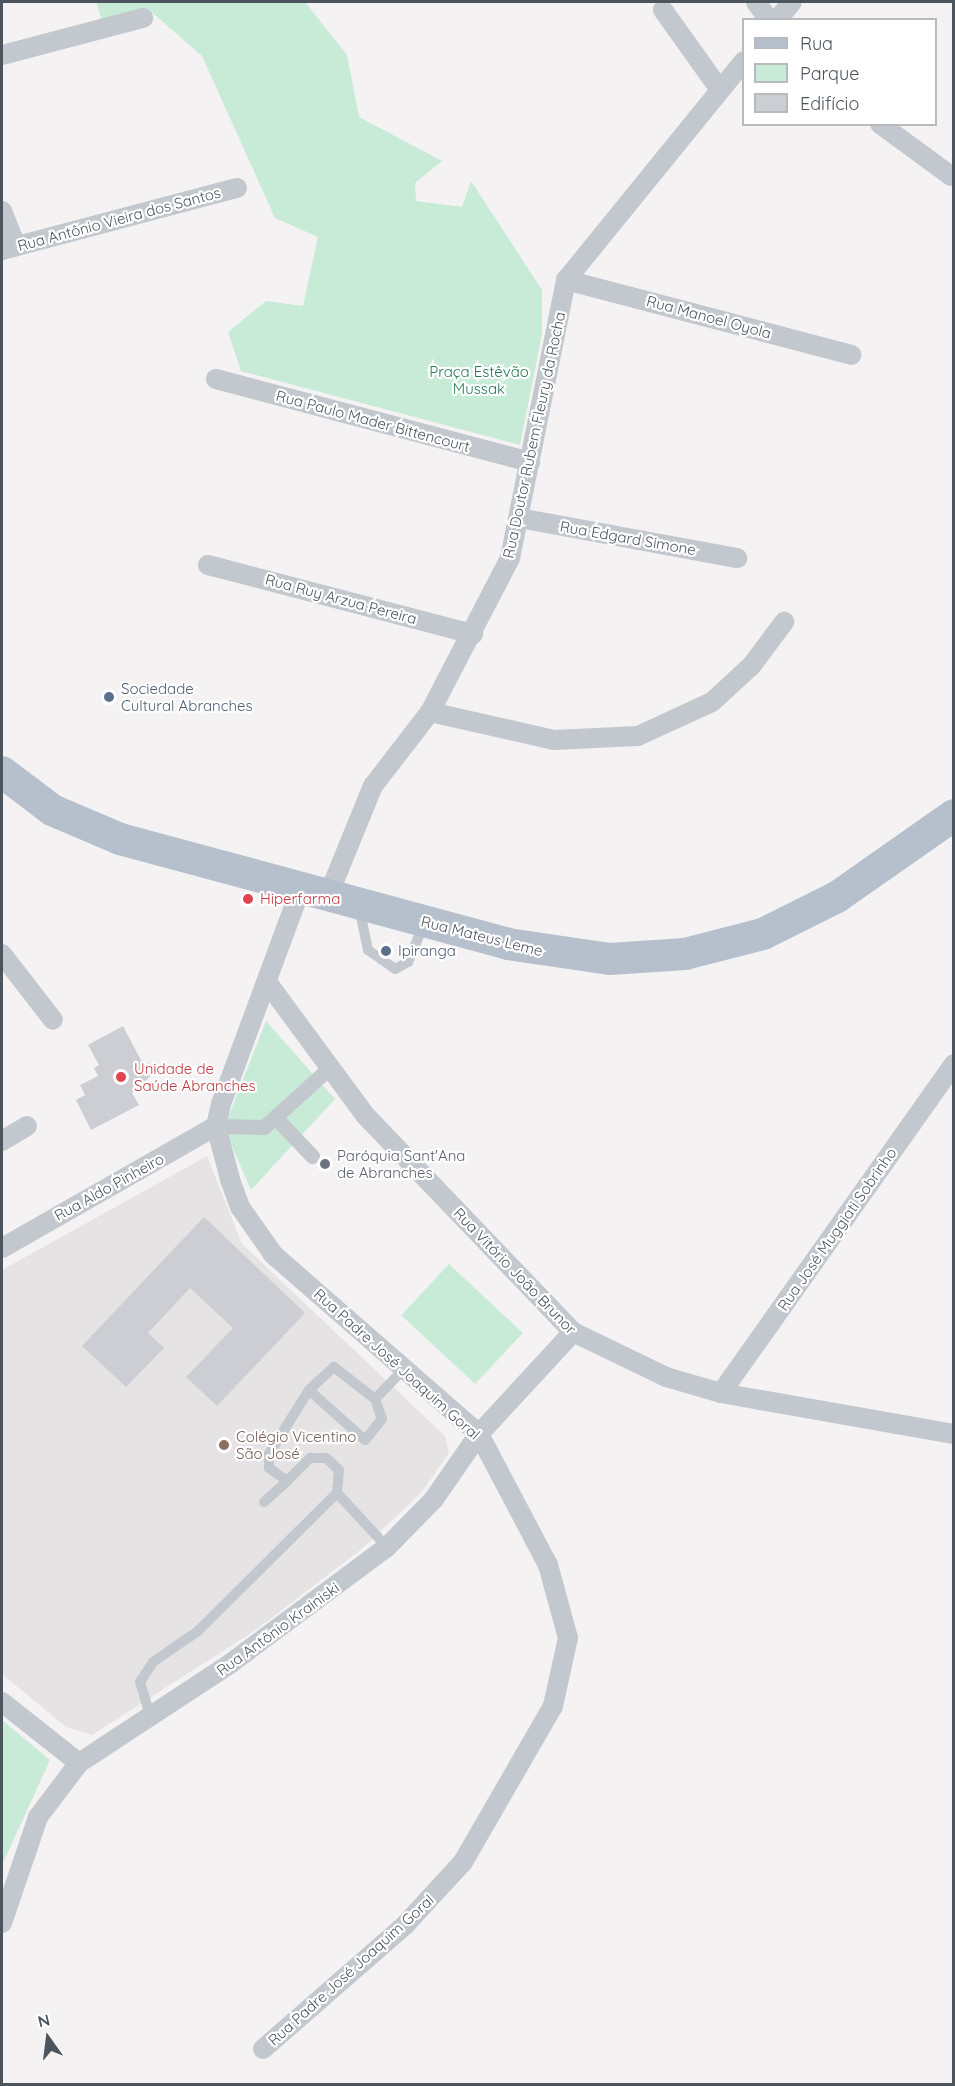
<!DOCTYPE html>
<html>
<head>
<meta charset="utf-8">
<style>
  body { margin:0 }
  #map { position:relative; width:955px; height:2086px; overflow:hidden; background:#f4f2f2; font-family:Quicksand,sans-serif }
  div>[style] { position:absolute }
  [style*='--x'] { left:calc(var(--x)*1px); top:calc(var(--y)*1px); width:calc(var(--w)*1px); rotate:calc(var(--a)*1deg) }
  .education>* { inset:0; background:#e5e3e3 }
  .green>* { inset:0; background:#c7ebd7; transform-origin:0 0 }
  .building>* { inset:0; background:#cdced3 }
  .service>* { height:10px; margin:-5px; padding:0 5px; transform-origin:5px; border-radius:5px; background:#c2c8ce }
  .pedestrian>* { height:15px; margin:-7.5px; padding:0 7.5px; transform-origin:7.5px; border-radius:7.5px; background:#c2c8ce }
  .minor>* { height:20px; margin:-10px; padding:0 10px; transform-origin:10px; border-radius:10px; background:#c2c8ce }
  .primary>* { height:32px; margin:-16px; padding:0 16px; transform-origin:16px; border-radius:16px; background:#b5c0cc }
  .dots>* { width:16px; height:16px; translate:-50% -50%; box-sizing:border-box; border:3px solid #fff; border-radius:50% }
  span { translate:-50% -50%; white-space:nowrap; text-align:center; line-height:1.15; -webkit-text-stroke:4.5px #fff; paint-order:stroke }
  .street-label { font-size:15px; color:#4c545d }
  .park-label { font-size:15px; color:#247751 }
  .service-label { font-size:15px; color:#4e5e75 }
  .left { translate:0 -50%; text-align:left }
  .health-label { font-size:15px; color:#be3a42 }
  .worship-label { font-size:15px; color:#5b616d }
  .education-label { font-size:15px; color:#785e54 }
  .frame { position:absolute; inset:0; border:3px solid #4c545d; pointer-events:none }
  .legend { position:absolute; left:742px; top:18px; width:195px; height:108px; box-sizing:border-box; background:#fff; border:2px solid #b7bbbe; margin:0; padding:8px 10px; list-style:none; font-size:18px; color:#4c545d }
  .legend li { display:flex; align-items:center; gap:12px; height:30px }
  .legend b { width:30px; border:2px solid #b7bbbe }
  .north { position:absolute; left:18px; top:2008px; width:60px; height:60px; -webkit-text-stroke:4px #fff; paint-order:stroke; rotate:346deg; font-size:16px; font-weight:700; line-height:24px; text-align:center; color:#4c545d }
  .north::after { content:''; display:block; margin:auto; width:21px; height:27px; background:#4c545d; clip-path:polygon(50% 0,100% 100%,50% 72%,0 100%) }
</style>
</head>
<body>
<div id="map">
  <div class="education">
    <i style="clip-path:polygon(207px 1156px,242px 1244px,445px 1436px,449px 1453px,421px 1493px,363px 1548px,257px 1629px,92px 1735px,66px 1727px,2px 1674px,2px 1270px)"></i>
  </div>
  <div class="green">
    <i style="clip-path:polygon(96px 2px,305px 2px,347px 55px,359px 117px,442px 161px,415px 183px,416px 201px,462px 207px,471px 181px,542px 290px,542px 334px,520px 445px,241px 371px,228px 332px,266px 301px,303px 306px,318px 237px,275px 218px,202px 56px,148px 9px,102px 21px)"></i>
    <i style="clip-path:polygon(266px 1021px,335px 1099px,251px 1190px,224px 1128px)"></i>
    <i style="left:449px;top:1264px;width:101px;height:70px;rotate:43deg"></i>
    <i style="clip-path:polygon(2px 1720px,50px 1760px,2px 1865px)"></i>
  </div>
  <div class="building">
    <i style="clip-path:polygon(123px 1026px,144px 1066px,149px 1063px,154px 1073px,132px 1093px,139px 1105px,91px 1130px,76px 1100px,85px 1095px,80px 1085px,98px 1076px,94px 1068px,99px 1065px,88px 1045px)"></i>
    <i style="clip-path:polygon(204px 1217px,305px 1313px,217px 1406px,186px 1377px,233px 1328px,190px 1288px,148px 1333px,164px 1348px,126px 1387px,82px 1346px)"></i>
  </div>
  <div class="service">
    <i style="--x:359;--y:907;--w:44;--a:78.2"></i>
    <i style="--x:368;--y:950;--w:33;--a:35"></i>
    <i style="--x:395;--y:969;--w:15;--a:-28"></i>
    <i style="--x:408;--y:962;--w:41;--a:-67.2"></i>
    <i style="--x:309;--y:1390;--w:75;--a:41.8"></i>
    <i style="--x:365;--y:1440;--w:27;--a:-51"></i>
    <i style="--x:382;--y:1419;--w:21;--a:-109"></i>
    <i style="--x:337;--y:1493;--w:74;--a:47.2"></i>
    <i style="--x:264;--y:1502;--w:31;--a:-42"></i>
    <i style="--x:150;--y:1716;--w:35;--a:-106"></i>
    <i style="--x:140;--y:1682;--w:24;--a:-57"></i>
    <i style="--x:153;--y:1662;--w:55;--a:-34.6"></i>
    <i style="--x:198;--y:1631;--w:196;--a:-44.8"></i>
    <i style="--x:337;--y:1493;--w:23;--a:-85"></i>
    <i style="--x:339;--y:1470;--w:18;--a:-137"></i>
    <i style="--x:326;--y:1458;--w:16;--a:180"></i>
    <i style="--x:310;--y:1458;--w:33;--a:135"></i>
    <i style="--x:287;--y:1481;--w:22;--a:-144"></i>
    <i style="--x:269;--y:1468;--w:14;--a:-90"></i>
    <i style="--x:269;--y:1454;--w:75;--a:-58"></i>
    <i style="--x:309;--y:1390;--w:34;--a:-43"></i>
    <i style="--x:334;--y:1367;--w:52;--a:38"></i>
    <i style="--x:375;--y:1399;--w:42;--a:-46"></i>
  </div>
  <div class="pedestrian">
    <i style="--x:275;--y:1117;--w:54;--a:46.5"></i>
    <i style="--x:216;--y:1126;--w:48;--a:1.2"></i>
    <i style="--x:264;--y:1127;--w:86;--a:-42.2"></i>
  </div>
  <div class="minor">
    <i style="--x:756;--y:2;--w:22;--a:54"></i>
    <i style="--x:663;--y:10;--w:98;--a:54.5"></i>
    <i style="--x:777;--y:20;--w:23;--a:-50"></i>
    <i style="--x:2;--y:55;--w:146;--a:-14.7"></i>
    <i style="--x:880;--y:124;--w:88;--a:36.2"></i>
    <i style="--x:2;--y:211;--w:38;--a:68"></i>
    <i style="--x:2;--y:250;--w:243;--a:-14.8"></i>
    <i style="--x:566;--y:280;--w:295;--a:14.7"></i>
    <i style="--x:216;--y:379;--w:325;--a:14.8"></i>
    <i style="--x:519;--y:518;--w:222;--a:10.4"></i>
    <i style="--x:208;--y:565;--w:274;--a:14.6"></i>
    <i style="--x:430;--y:712;--w:127;--a:12.7"></i>
    <i style="--x:554;--y:740;--w:84;--a:-2.7"></i>
    <i style="--x:638;--y:736;--w:81;--a:-24.7"></i>
    <i style="--x:712;--y:702;--w:54;--a:-42.8"></i>
    <i style="--x:752;--y:665;--w:54;--a:-53.3"></i>
    <i style="--x:328;--y:896;--w:119;--a:-67.8"></i>
    <i style="--x:373;--y:786;--w:93;--a:-52.4"></i>
    <i style="--x:430;--y:712;--w:174;--a:-62.5"></i>
    <i style="--x:510;--y:558;--w:284;--a:-78.6"></i>
    <i style="--x:566;--y:280;--w:282;--a:-50.9"></i>
    <i style="--x:2;--y:954;--w:83;--a:52.3"></i>
    <i style="--x:267;--y:982;--w:165;--a:53.6"></i>
    <i style="--x:365;--y:1115;--w:301;--a:46.2"></i>
    <i style="--x:573;--y:1332;--w:103;--a:25.8"></i>
    <i style="--x:666;--y:1377;--w:57;--a:16.2"></i>
    <i style="--x:721;--y:1393;--w:237;--a:10"></i>
    <i style="--x:2;--y:1141;--w:29;--a:-31"></i>
    <i style="--x:2;--y:1248;--w:246;--a:-29.7"></i>
    <i style="--x:721;--y:1393;--w:403;--a:-54.7"></i>
    <i style="--x:2;--y:1702;--w:98;--a:38.4"></i>
    <i style="--x:2;--y:1923;--w:112;--a:-71.2"></i>
    <i style="--x:38;--y:1817;--w:68;--a:-52.8"></i>
    <i style="--x:79;--y:1763;--w:182;--a:-33.3"></i>
    <i style="--x:231;--y:1663;--w:194;--a:-36.6"></i>
    <i style="--x:387;--y:1547;--w:67;--a:-45.6"></i>
    <i style="--x:434;--y:1499;--w:79;--a:-55.3"></i>
    <i style="--x:479;--y:1434;--w:139;--a:-47.3"></i>
    <i style="--x:263;--y:2049;--w:189;--a:-41.1"></i>
    <i style="--x:405;--y:1925;--w:86;--a:-47.4"></i>
    <i style="--x:463;--y:1862;--w:180;--a:-60"></i>
    <i style="--x:553;--y:1706;--w:70;--a:-77.6"></i>
    <i style="--x:568;--y:1638;--w:76;--a:-105.3"></i>
    <i style="--x:548;--y:1565;--w:148;--a:-117.8"></i>
    <i style="--x:479;--y:1434;--w:274;--a:-138.9"></i>
    <i style="--x:273;--y:1254;--w:57;--a:-125.1"></i>
    <i style="--x:240;--y:1207;--w:30;--a:-110"></i>
    <i style="--x:230;--y:1179;--w:55;--a:-104.8"></i>
    <i style="--x:216;--y:1126;--w:23;--a:-77"></i>
    <i style="--x:221;--y:1104;--w:230;--a:-69.7"></i>
  </div>
  <div class="primary">
    <i style="--x:2;--y:772;--w:63;--a:37.2"></i>
    <i style="--x:52;--y:810;--w:74;--a:23.1"></i>
    <i style="--x:120;--y:839;--w:402;--a:15.1"></i>
    <i style="--x:508;--y:944;--w:103;--a:8.4"></i>
    <i style="--x:610;--y:959;--w:75;--a:-3.8"></i>
    <i style="--x:685;--y:954;--w:81;--a:-14.4"></i>
    <i style="--x:763;--y:934;--w:83;--a:-26.6"></i>
    <i style="--x:837;--y:897;--w:143;--a:-35"></i>
  </div>
  <div class="dots">
    <i style="left:109px;top:697px;background:#5c6f8a"></i>
    <i style="left:248px;top:899px;background:#e0444e"></i>
    <i style="left:386px;top:951px;background:#5c6f8a"></i>
    <i style="left:121px;top:1077px;background:#e0444e"></i>
    <i style="left:325px;top:1164px;background:#6b7280"></i>
    <i style="left:224px;top:1445px;background:#8d6e63"></i>
  </div>
  <div class="street-label">
    <span style="left:119px;top:219px;rotate:-15deg">Rua Antônio Vieira dos Santos</span>
    <span style="left:709px;top:317px;rotate:15deg">Rua Manoel Oyola</span>
    <span style="left:373px;top:421px;rotate:15deg">Rua Paulo Mader Bittencourt</span>
    <span style="left:534px;top:435px;rotate:-78deg">Rua Doutor Rubem Fleury da Rocha</span>
    <span style="left:628px;top:538px;rotate:10deg">Rua Edgard Simone</span>
    <span style="left:341px;top:599px;rotate:15deg">Rua Ruy Arzua Pereira</span>
    <span style="left:482px;top:936px;rotate:14deg">Rua Mateus Leme</span>
    <span style="left:109px;top:1187px;rotate:-29deg">Rua Aldo Pinheiro</span>
    <span style="left:837px;top:1229px;rotate:-55deg">Rua José Muggiati Sobrinho</span>
    <span style="left:515px;top:1271px;rotate:46deg">Rua Vitório João Brunor</span>
    <span style="left:397px;top:1364px;rotate:42deg">Rua Padre José Joaquim Goral</span>
    <span style="left:278px;top:1629px;rotate:-36deg">Rua Antônio Krainiski</span>
    <span style="left:351px;top:1970px;rotate:-42deg">Rua Padre José Joaquim Goral</span>
  </div>
  <div class="park-label">
    <span style="left:479px;top:380px">Praça Estêvão<br>Mussak</span>
  </div>
  <div class="service-label">
    <span class="left" style="left:121px;top:697px">Sociedade<br>Cultural Abranches</span>
    <span class="left" style="left:398px;top:951px">Ipiranga</span>
  </div>
  <div class="health-label">
    <span class="left" style="left:260px;top:899px">Hiperfarma</span>
    <span class="left" style="left:134px;top:1077px">Unidade de<br>Saúde Abranches</span>
  </div>
  <div class="worship-label">
    <span class="left" style="left:337px;top:1164px">Paróquia Sant'Ana<br>de Abranches</span>
  </div>
  <div class="education-label">
    <span class="left" style="left:236px;top:1445px">Colégio Vicentino<br>São José</span>
  </div>
  <div class="frame"></div>
  <ul class="legend">
  <li><b style="height:8px;background:#b5c0cc"></b>Rua</li>
  <li><b style="height:16px;background:#c7ebd7"></b>Parque</li>
  <li><b style="height:16px;background:#cdced3"></b>Edifício</li>
  </ul>
  <div class="north">N</div>
</div>
</body>
</html>
